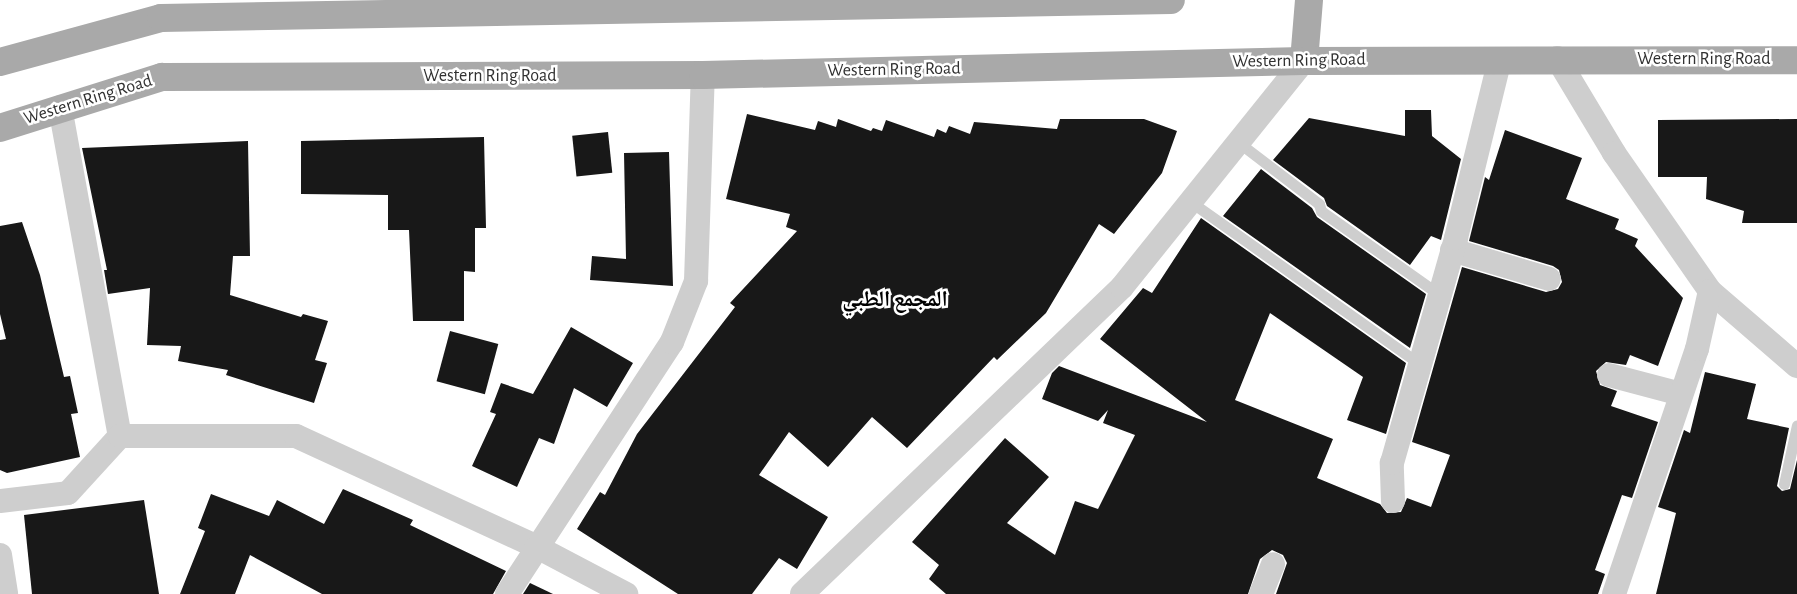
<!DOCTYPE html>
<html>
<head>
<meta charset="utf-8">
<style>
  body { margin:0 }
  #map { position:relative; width:1797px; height:594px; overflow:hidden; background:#fff; font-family:"Alegreya Sans","Noto Naskh Arabic",sans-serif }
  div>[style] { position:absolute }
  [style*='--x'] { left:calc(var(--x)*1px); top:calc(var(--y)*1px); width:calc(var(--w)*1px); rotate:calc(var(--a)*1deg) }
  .building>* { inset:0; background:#181818; transform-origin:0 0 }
  .service>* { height:11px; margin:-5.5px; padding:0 5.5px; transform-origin:5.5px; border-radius:5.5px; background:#cecece }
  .minor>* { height:24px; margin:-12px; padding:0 12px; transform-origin:12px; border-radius:12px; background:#cecece }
  .primary>* { height:28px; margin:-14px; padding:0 14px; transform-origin:14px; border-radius:14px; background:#a9a9a9 }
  span { translate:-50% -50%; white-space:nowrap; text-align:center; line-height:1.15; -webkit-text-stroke:5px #fff; paint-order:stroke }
  .street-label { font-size:18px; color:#313131 }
  .district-label { font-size:22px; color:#000; font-weight:700 }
</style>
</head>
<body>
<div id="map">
  <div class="building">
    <i style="clip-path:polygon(1405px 110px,1431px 110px,1432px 136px,1461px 159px,1441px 240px,1431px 236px,1410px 265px,1327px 206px,1324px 198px,1273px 160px,1309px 118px,1405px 136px)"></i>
    <i style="clip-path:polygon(747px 114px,815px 130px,818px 121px,836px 127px,838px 119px,871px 131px,873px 128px,882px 131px,886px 120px,934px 137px,937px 129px,946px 133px,949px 126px,970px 134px,974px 122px,1057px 129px,1060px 119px,1144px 119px,1177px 131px,1162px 173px,1114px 234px,1099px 224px,1046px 313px,997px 360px,994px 357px,907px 448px,872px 417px,828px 467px,789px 432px,759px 475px,828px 517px,797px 569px,779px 558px,752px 594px,678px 594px,577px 529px,600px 492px,605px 495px,637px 434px,735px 307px,730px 303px,797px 231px,786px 227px,790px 214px,726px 199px)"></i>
    <i style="clip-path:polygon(1797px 119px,1797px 223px,1742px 223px,1744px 211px,1706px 199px,1707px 177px,1658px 177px,1658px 120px)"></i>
    <i style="clip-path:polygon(1505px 130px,1582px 158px,1566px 199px,1619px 219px,1615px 229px,1638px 239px,1635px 246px,1683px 298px,1658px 366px,1630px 355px,1626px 365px,1606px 362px,1596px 371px,1600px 385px,1617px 391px,1611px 406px,1658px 422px,1632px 498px,1622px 495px,1595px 570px,1605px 574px,1598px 594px,1276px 594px,1287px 563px,1283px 555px,1272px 550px,1260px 559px,1248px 594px,946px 594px,929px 579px,939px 565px,912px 542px,1005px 438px,1049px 477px,1007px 523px,1055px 555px,1075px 501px,1098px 509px,1135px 435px,1103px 423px,1108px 410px,1098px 421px,1042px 399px,1052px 373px,1059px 366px,1207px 422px,1100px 339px,1143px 288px,1152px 293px,1201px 218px,1406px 363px,1386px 434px,1347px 420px,1363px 377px,1270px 313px,1235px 400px,1333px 439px,1317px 478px,1380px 504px,1387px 513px,1401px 512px,1407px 498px,1431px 507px,1450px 455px,1412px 442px,1462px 267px,1546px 292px,1558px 289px,1562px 282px,1559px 270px,1553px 266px,1469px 241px,1485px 177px,1489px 180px)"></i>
    <i style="left:608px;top:132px;width:41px;height:36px;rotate:84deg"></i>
    <i style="clip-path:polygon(484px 137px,486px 228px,475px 228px,475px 272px,464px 271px,464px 321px,413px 321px,409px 230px,388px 230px,388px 195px,301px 194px,301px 141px)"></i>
    <i style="clip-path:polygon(248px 141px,250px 256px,233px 256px,230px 295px,301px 317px,303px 314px,328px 321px,315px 360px,327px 363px,314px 403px,226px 375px,228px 370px,178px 361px,181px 346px,147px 345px,150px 288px,108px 294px,104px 270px,107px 270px,82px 148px)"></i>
    <i style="clip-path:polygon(669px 152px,673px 286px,590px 280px,592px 256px,626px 259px,624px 153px)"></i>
    <i style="clip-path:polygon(1261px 169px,1312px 208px,1317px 217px,1426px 294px,1410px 348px,1223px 216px)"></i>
    <i style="clip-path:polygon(22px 222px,40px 275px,64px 377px,70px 376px,78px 413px,71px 414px,80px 457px,7px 473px,0 470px,0 340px,6px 339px,0 314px,0 226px)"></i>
    <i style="clip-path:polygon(571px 327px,633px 363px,607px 407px,574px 388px,554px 444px,539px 438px,517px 487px,472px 466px,496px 414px,490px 412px,501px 383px,533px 394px)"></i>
    <i style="left:450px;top:331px;width:50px;height:52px;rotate:15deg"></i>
    <i style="clip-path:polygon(1705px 372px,1756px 384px,1747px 419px,1789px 428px,1777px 486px,1782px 491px,1790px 489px,1797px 460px,1797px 594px,1656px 594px,1676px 513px,1658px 507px,1684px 430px,1690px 433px)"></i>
    <i style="clip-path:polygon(343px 489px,413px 520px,410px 525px,506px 571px,493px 594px,322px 594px,250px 555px,235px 594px,180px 594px,205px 531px,198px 528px,211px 494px,269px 516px,277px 500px,324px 524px)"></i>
    <i style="clip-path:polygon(144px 500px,159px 594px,32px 594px,24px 515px)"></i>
    <i style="clip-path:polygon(530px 583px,553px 594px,523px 594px)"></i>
  </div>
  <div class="service">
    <i style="--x:1238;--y:142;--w:102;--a:37.4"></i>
    <i style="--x:1319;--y:204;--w:7;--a:74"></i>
    <i style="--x:1321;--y:211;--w:146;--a:35.2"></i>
    <i style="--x:1191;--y:202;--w:281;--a:35.3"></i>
    <i style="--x:1784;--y:484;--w:60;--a:-77.6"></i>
  </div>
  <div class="minor">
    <i style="--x:1557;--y:58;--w:111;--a:59"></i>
    <i style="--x:1614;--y:153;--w:168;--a:55.2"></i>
    <i style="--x:1710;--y:291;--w:115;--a:40.8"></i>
    <i style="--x:60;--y:107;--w:334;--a:79.7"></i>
    <i style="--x:1452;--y:250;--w:101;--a:16.6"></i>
    <i style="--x:1609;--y:375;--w:74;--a:14.8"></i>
    <i style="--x:0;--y:501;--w:68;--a:-6.7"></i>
    <i style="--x:68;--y:493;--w:77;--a:-47.6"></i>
    <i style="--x:120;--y:436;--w:176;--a:0"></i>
    <i style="--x:296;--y:436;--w:265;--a:24.7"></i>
    <i style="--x:537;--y:547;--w:101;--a:27.8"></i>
    <i style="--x:1393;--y:501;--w:38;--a:-92"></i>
    <i style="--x:1392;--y:463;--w:234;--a:-74.1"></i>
    <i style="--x:1456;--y:238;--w:184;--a:-76.2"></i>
    <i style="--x:0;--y:555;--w:39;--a:81"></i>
    <i style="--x:507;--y:594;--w:301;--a:-56.8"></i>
    <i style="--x:672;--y:342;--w:66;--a:-68.5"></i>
    <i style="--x:696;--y:281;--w:206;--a:-88.1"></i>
    <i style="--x:802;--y:594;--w:443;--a:-43.8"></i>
    <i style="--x:1122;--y:287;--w:290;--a:-51.2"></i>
    <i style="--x:1261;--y:594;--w:32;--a:-68"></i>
    <i style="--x:1614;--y:594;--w:259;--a:-71.3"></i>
    <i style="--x:1697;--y:349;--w:59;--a:-77.4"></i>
  </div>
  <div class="primary">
    <i style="--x:1304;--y:61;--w:61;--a:-85.3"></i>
    <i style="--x:0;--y:62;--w:167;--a:-15.3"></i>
    <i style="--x:161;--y:18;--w:1010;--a:-1.02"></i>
    <i style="--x:0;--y:128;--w:170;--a:-17.5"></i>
    <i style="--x:162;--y:77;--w:541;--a:-0.21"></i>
    <i style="--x:703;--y:75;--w:601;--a:-1.33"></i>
    <i style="--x:1304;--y:61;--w:493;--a:-0.1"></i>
  </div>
  <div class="street-label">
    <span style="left:1704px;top:59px">Western Ring Road</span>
    <span style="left:1299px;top:61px;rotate:-1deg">Western Ring Road</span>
    <span style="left:894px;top:70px;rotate:-1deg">Western Ring Road</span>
    <span style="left:490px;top:76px">Western Ring Road</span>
    <span style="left:88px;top:100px;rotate:-17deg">Western Ring Road</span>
  </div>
  <div class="district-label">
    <span style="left:895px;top:300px">المجمع الطبي</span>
  </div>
</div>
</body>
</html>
